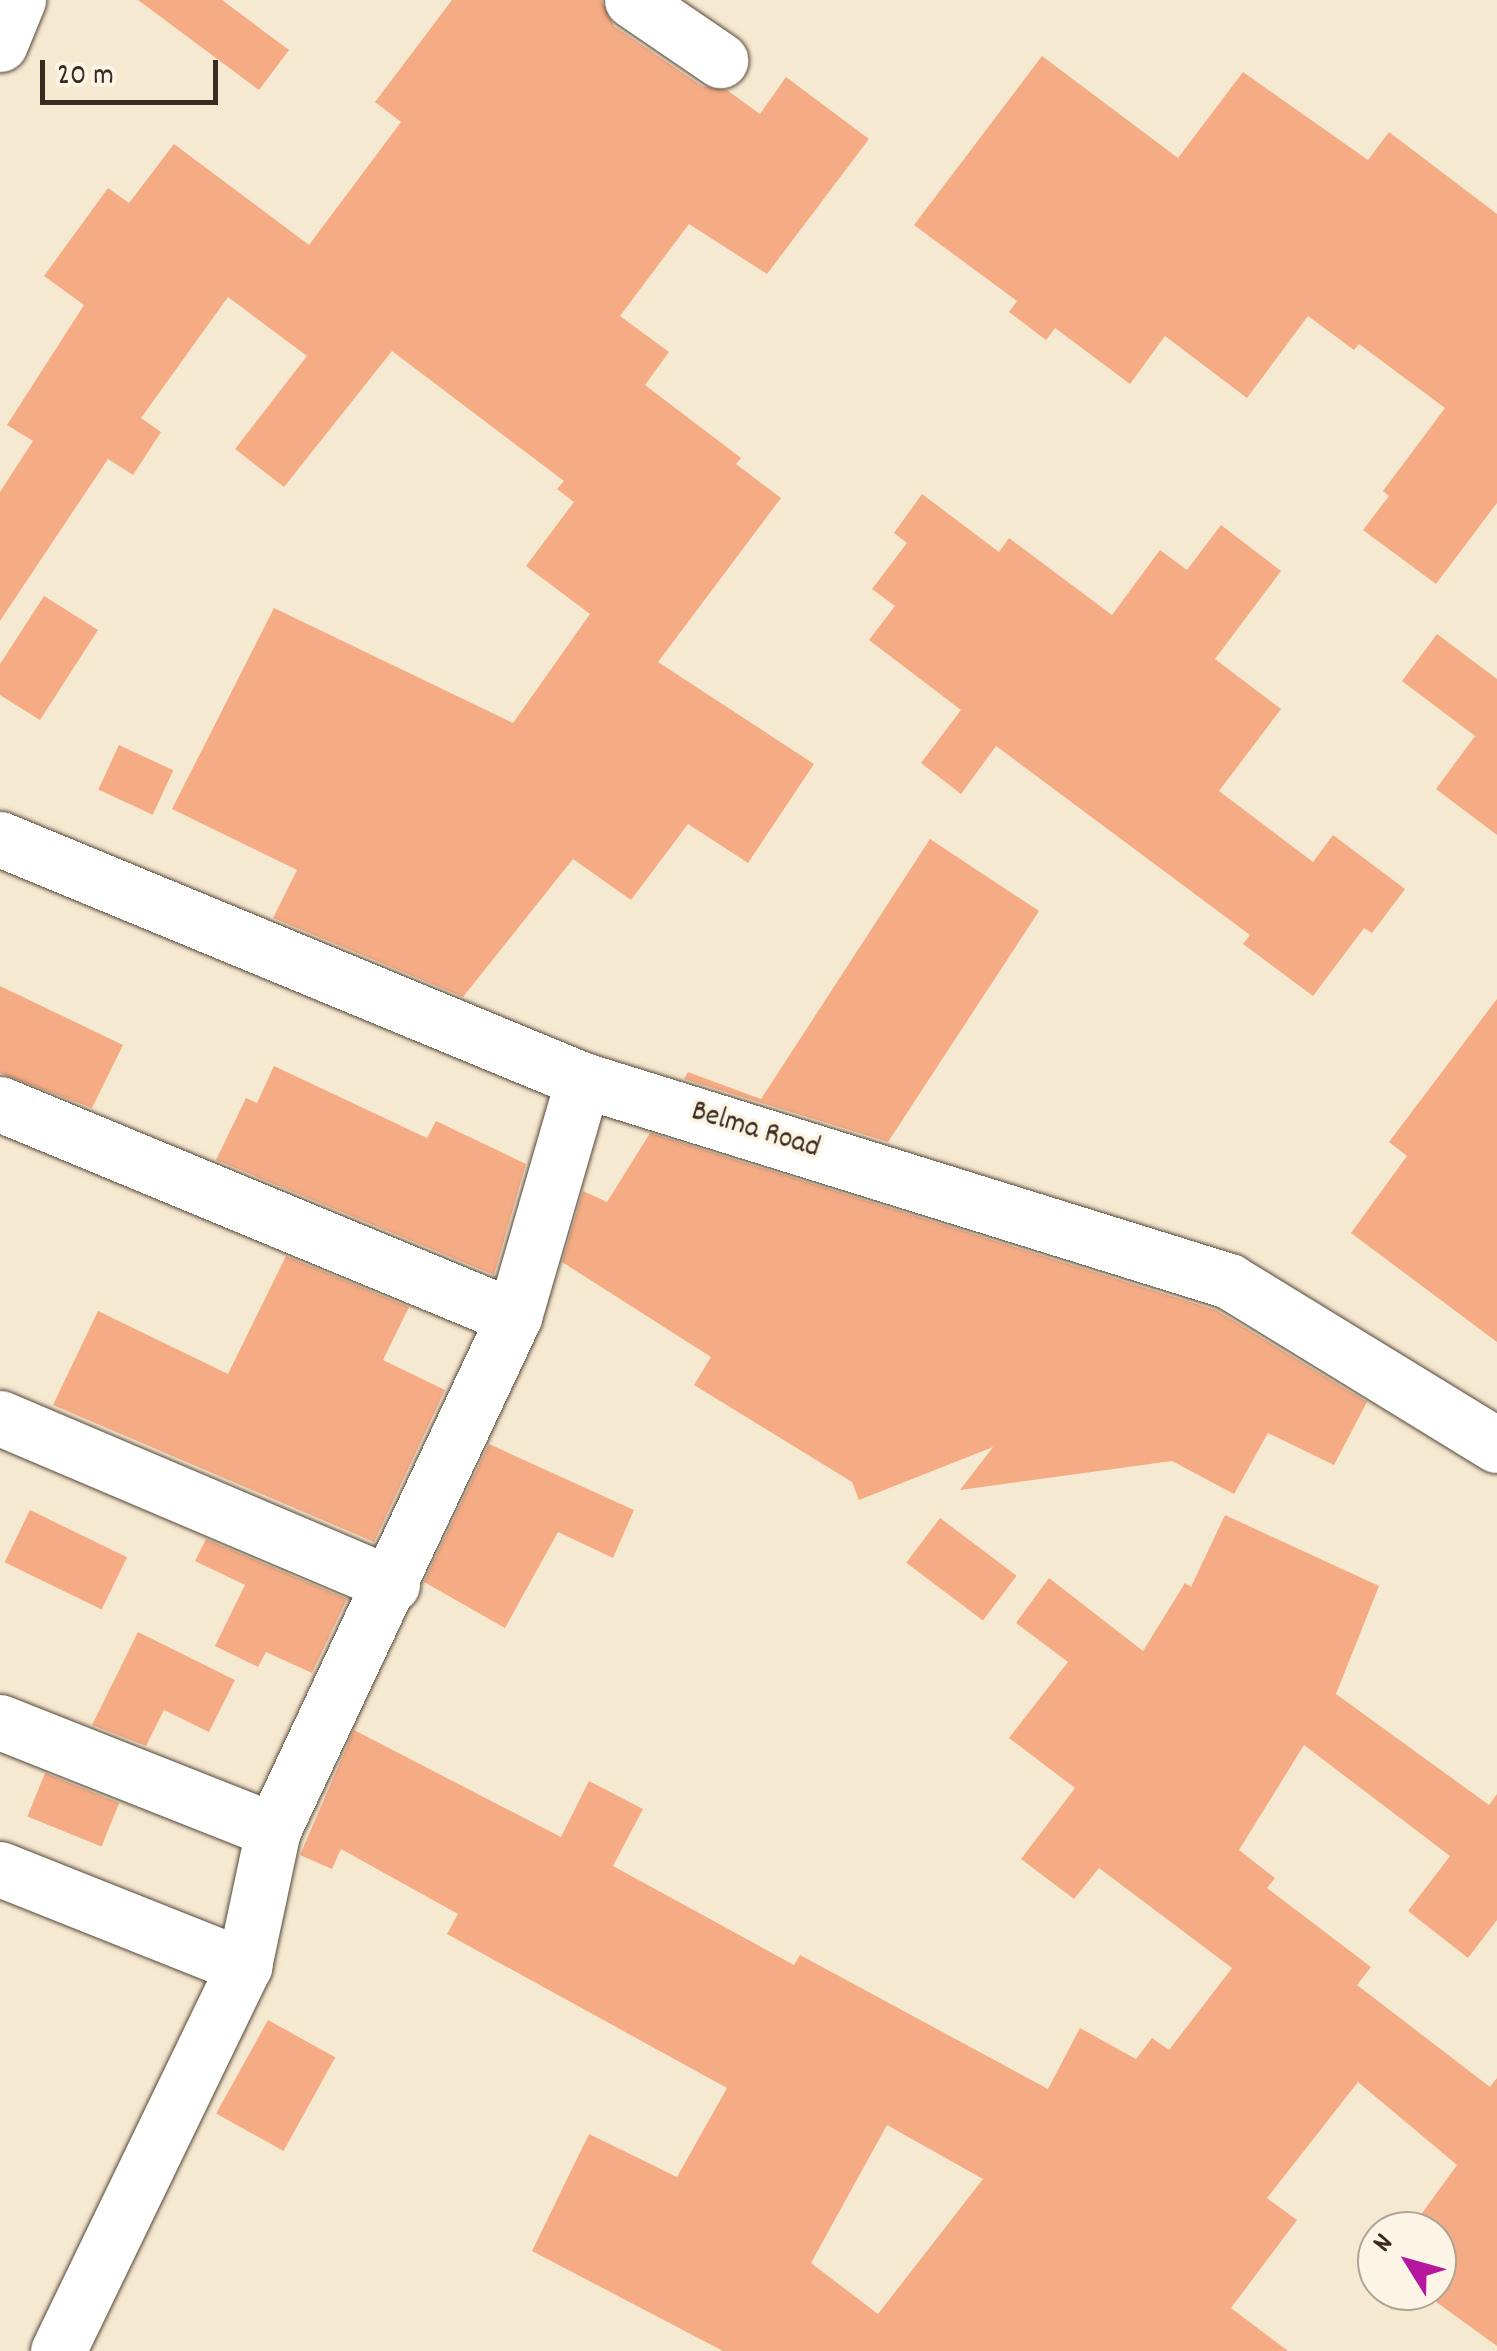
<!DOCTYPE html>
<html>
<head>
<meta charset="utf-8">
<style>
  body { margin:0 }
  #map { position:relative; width:1497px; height:2351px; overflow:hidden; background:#f6e9d1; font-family:Dekko,sans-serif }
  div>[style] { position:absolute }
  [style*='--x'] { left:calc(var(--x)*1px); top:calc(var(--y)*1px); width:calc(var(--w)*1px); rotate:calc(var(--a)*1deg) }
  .building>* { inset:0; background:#f5ac85; transform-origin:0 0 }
  .roads { filter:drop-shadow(0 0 2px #574739) drop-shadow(0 0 2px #574739) }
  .street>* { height:55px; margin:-27.5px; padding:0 27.5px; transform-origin:27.5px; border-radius:27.5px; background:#fff }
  span { translate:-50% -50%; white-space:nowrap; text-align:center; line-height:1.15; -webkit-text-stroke:8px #fcf5e5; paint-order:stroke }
  .street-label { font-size:30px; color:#3b2a1e }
  .north { position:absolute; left:1357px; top:2211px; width:100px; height:100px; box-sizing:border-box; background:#fcf5e5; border:2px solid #afa495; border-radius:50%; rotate:307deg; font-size:28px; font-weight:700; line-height:40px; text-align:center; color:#3b2a1e }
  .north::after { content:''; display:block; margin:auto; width:35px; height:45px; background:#b5179e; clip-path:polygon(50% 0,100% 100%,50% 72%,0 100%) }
  .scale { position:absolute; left:40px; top:60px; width:178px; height:45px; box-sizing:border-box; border:5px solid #3b2a1e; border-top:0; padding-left:12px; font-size:30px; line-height:35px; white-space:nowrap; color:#3b2a1e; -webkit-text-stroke:8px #fcf5e5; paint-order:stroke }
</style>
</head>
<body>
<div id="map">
  <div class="building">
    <i style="clip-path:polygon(138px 0,222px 0,289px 50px,259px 90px)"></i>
    <i style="clip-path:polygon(452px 0,601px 0,614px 26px,702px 86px,727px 90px,760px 114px,786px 77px,869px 139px,767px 274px,689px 224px,620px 316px,669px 352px,645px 385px,741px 458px,736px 464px,781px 498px,658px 662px,814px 764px,748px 863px,688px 824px,631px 900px,573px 859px,463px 997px,273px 918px,297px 870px,172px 809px,274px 608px,513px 723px,590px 614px,526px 566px,574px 502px,557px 489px,564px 481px,392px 351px,284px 487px,235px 449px,307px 356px,228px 297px,141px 418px,161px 432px,133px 475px,108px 459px,0 621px,0 492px,33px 441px,7px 425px,84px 305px,44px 276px,108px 188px,129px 203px,174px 144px,309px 245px,401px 122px,375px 102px)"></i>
    <i style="clip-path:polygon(1042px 56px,1178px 158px,1243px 72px,1368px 160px,1389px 132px,1497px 214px,1497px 503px,1436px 584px,1363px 530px,1389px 496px,1383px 491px,1445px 408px,1359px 344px,1354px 350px,1308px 316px,1247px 398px,1165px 336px,1130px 384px,1055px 328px,1046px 340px,1009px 312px,1017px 301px,914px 225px)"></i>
    <i style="clip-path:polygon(922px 494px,999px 552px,1009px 538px,1112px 615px,1160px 550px,1187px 570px,1221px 525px,1281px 571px,1215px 659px,1281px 709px,1219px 791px,1313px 862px,1333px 835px,1405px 889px,1372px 933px,1364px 928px,1313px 996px,1243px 944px,1250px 935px,996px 746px,961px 794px,921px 763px,961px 710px,869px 640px,895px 606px,872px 589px,907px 543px,894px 533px)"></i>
    <i style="clip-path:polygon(44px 596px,98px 630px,40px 720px,0 695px,0 664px)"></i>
    <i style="clip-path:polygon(1437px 634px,1497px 679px,1497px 835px,1436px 789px,1475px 736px,1402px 681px)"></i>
    <i style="left:119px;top:745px;width:60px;height:49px;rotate:25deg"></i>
    <i style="clip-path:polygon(930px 839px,1039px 911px,888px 1142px,684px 1079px,688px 1072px,761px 1099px)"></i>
    <i style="clip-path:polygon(0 986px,123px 1045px,92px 1108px,0 1073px)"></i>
    <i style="clip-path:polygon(1497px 999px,1497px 1342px,1351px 1233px,1407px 1156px,1389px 1142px)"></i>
    <i style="clip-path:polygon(274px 1066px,427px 1138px,436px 1121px,526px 1164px,494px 1275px,216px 1160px,246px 1098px,257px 1103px)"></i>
    <i style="clip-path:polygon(650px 1133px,1216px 1310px,1367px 1402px,1334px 1465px,1268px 1433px,1234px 1494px,1172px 1461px,960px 1490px,993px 1447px,859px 1500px,852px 1482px,694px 1385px,711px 1357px,562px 1262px,583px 1191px,607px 1202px)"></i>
    <i style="clip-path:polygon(286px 1256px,409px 1307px,383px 1360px,445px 1390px,374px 1542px,53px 1405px,98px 1311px,228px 1374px)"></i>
    <i style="clip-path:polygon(489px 1444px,634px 1510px,613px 1558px,558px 1532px,505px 1628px,424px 1582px)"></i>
    <i style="left:30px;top:1510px;width:108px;height:58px;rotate:26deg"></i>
    <i style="clip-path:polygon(evenodd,1225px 1515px,1379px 1586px,1336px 1694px,1489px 1805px,1497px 1794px,1497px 1920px,1468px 1958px,1408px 1911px,1450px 1856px,1304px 1745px,1239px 1850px,1275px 1878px,1267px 1888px,1371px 1967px,1357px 1985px,1490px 2087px,1497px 2078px,1497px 2346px,1421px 2291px,1437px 2291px,1437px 2231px,1409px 2231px,1457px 2165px,1358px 2082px,1267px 2198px,1297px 2220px,1231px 2308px,1288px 2351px,723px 2351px,532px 2251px,589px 2134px,677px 2177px,727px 2088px,447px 1934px,458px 1914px,341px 1849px,332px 1869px,300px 1855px,354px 1730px,561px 1837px,589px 1781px,643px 1809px,613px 1866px,794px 1965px,800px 1955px,1048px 2089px,1080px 2028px,1136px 2059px,1152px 2038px,1169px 2050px,1232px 1968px,1099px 1868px,1074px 1899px,1021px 1859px,1075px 1788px,1009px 1738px,1068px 1662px,1016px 1623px,1049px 1578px,1143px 1651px,1185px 1583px,1191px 1587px,1225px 1515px,887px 2125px,983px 2179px,878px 2314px,811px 2263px,887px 2125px)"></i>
    <i style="left:940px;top:1518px;width:96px;height:56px;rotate:37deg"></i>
    <i style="clip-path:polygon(206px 1539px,347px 1599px,312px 1673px,266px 1652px,258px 1667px,215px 1646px,245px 1585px,195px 1561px)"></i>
    <i style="clip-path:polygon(138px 1632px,235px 1680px,209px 1732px,164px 1710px,146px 1746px,92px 1725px)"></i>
    <i style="left:45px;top:1773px;width:80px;height:47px;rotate:22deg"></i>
    <i style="left:268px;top:2020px;width:77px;height:107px;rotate:29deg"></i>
  </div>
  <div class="roads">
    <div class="street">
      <i style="--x:632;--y:0;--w:107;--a:34.3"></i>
      <i style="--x:0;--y:44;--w:48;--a:-67.8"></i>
      <i style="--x:0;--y:839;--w:631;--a:22.46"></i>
      <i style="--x:583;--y:1080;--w:677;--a:17.28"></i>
      <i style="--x:1229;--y:1281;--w:314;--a:31.5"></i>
      <i style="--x:0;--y:1104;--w:556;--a:22.51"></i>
      <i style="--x:0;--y:1418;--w:426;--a:23"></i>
      <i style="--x:0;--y:1722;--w:294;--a:21.6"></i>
      <i style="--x:0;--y:1869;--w:263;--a:21.7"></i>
      <i style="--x:58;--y:2351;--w:428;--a:-64.2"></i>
      <i style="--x:244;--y:1966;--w:139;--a:-78"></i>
      <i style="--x:273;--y:1830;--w:567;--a:-64.84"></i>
      <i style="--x:514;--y:1317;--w:247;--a:-73.8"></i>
    </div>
  </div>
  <div class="street-label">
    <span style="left:755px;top:1132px;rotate:17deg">Belma Road</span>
  </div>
  <div class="north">N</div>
  <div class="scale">20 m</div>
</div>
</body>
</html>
